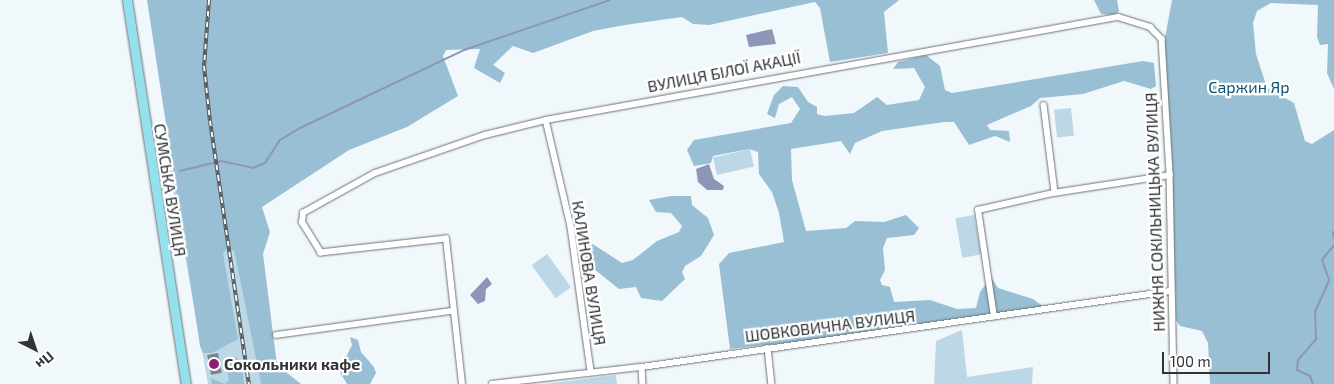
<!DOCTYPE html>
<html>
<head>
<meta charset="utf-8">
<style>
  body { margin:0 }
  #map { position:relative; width:1334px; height:384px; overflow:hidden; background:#f1f8fc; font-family:"Exo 2",sans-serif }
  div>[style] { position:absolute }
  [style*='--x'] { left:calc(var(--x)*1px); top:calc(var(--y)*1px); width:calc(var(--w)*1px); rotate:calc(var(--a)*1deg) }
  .green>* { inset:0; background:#bcd7e5; transform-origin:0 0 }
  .forest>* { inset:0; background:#98bfd3 }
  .water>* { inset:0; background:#8d96b7 }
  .stream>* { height:2px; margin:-1px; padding:0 1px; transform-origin:1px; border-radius:1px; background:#8d96b7 }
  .building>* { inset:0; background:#7e8388; transform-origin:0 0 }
  .roads { filter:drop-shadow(0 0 1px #6b7174) drop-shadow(0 0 1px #6b7174) }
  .minor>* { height:5.5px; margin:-2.75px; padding:0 2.75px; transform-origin:2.75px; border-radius:2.75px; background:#fff }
  .primary>* { height:9px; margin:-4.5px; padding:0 4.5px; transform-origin:4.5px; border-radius:4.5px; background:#94e1ed }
  .rail>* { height:4px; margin-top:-2px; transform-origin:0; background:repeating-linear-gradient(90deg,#fff 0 5.5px,#595c5f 0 11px); box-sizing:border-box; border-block:1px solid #595c5f }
  .dots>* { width:14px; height:14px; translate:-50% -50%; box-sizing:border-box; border:2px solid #fff; border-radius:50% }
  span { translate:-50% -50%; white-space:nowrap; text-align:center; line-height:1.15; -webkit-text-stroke:4.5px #fff; paint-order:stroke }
  .street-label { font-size:16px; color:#313335 }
  .park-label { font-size:16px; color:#0a5571 }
  .poi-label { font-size:16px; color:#313335; font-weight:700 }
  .left { translate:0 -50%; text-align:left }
  .north { position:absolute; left:10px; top:324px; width:50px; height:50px; -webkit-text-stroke:4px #fff; paint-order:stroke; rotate:139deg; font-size:14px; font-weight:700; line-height:20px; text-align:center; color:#313335 }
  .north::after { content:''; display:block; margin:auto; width:18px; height:22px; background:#313335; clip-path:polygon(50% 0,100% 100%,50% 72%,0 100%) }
  .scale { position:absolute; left:1162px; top:352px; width:108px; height:22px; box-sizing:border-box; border:2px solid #313335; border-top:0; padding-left:6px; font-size:15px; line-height:18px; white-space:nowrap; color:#313335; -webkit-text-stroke:4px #fff; paint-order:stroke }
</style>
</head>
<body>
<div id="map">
  <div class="green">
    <i style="left:1071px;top:108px;width:28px;height:17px;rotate:84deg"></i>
    <i style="left:750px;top:149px;width:18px;height:38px;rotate:77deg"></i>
    <i style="clip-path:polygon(169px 167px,222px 253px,226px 249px,234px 251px,261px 384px,208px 384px)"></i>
    <i style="left:974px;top:215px;width:40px;height:19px;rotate:80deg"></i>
    <i style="left:547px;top:254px;width:41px;height:19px;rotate:54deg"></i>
    <i style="clip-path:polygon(962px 330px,967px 377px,1033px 367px,1032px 384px,934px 384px,936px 341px)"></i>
    <i style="clip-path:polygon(616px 375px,617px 384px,545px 384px)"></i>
  </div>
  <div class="forest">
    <i style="clip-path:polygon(147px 0,899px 0,884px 12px,888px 53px,830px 62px,820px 8px,815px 2px,709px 25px,693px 24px,682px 17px,625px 25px,593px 31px,533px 53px,513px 46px,493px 65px,505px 73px,500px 83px,474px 68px,480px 49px,446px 50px,443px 56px,458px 96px,407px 127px,349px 150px,262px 207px,270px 232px,263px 254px,277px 365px,301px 384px,261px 384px,234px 251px,226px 249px,223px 254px,238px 339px,212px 353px,203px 353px,200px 346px)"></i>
    <i style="clip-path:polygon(1094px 0,1117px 0,1119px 11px,1115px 15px,1101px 14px)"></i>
    <i style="clip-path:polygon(1172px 0,1334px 0,1334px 89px,1327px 73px,1328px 44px,1320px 45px,1317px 37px,1318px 5px,1271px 3px,1257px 11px,1253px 23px,1256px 54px,1267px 88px,1294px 103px,1305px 141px,1312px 144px,1334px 130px,1334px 384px,1210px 384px,1208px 343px,1202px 331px,1180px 326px,1176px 320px,1172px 159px,1164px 43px)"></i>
    <i style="clip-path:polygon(926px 55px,940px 66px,945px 90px,952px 93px,1143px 61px,1154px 63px,1156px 86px,1151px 89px,1124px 81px,1083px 94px,1040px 98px,1031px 106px,987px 125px,990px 130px,1009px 131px,1010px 142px,995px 136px,969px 145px,954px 122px,944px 122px,882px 131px,855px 143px,850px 154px,841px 141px,791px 149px,792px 180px,806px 231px,846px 228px,855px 221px,884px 222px,906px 215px,919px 228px,914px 235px,887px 238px,883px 248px,885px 270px,880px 280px,882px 285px,890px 287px,894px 302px,930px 300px,957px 309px,976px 308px,980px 292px,991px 277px,998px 288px,1033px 299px,1044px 307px,869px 334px,730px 349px,719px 264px,729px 253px,784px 242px,779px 213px,772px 192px,759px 174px,758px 152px,749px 149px,713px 156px,711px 163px,694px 166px,687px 150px,694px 140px,791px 123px,800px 109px,792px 97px,779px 104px,775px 118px,767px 114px,774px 95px,783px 86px,798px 87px,808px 102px,817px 107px,817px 114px,825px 116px,854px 113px,877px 97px,887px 105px,919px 100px,925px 87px,914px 68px,893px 69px,898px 62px)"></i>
    <i style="clip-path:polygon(671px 196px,691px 196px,692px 205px,708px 218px,714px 235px,701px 256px,685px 266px,682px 272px,685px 279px,662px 301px,641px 298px,636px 287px,619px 289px,584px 261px,588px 241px,622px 263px,633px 260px,657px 241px,679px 232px,682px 226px,671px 213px,656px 212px,649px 200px)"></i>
    <i style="clip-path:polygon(350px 337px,358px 340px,361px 352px,374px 367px,376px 373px,370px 384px,347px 384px,339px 371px,352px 345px)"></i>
    <i style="clip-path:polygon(234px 356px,241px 361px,244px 384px,212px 384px,211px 378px,225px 384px,229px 380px,225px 361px)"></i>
  </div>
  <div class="water">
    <i style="clip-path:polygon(772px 29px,776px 44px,749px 47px,746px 35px)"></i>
    <i style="clip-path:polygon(709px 164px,714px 179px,724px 186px,723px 190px,707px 190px,698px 182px,696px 169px)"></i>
    <i style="clip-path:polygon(487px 277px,492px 284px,486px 289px,485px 301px,478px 304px,470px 295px)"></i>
  </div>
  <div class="stream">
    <i style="--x:180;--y:171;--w:42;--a:-13.7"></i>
    <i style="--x:221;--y:161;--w:33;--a:12"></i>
    <i style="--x:253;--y:168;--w:13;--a:-23"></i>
    <i style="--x:265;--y:163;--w:27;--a:-57"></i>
    <i style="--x:280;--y:140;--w:23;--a:-31"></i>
    <i style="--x:300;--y:128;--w:182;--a:-25.4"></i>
    <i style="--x:464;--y:50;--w:154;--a:-18.9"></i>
    <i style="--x:1333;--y:232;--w:6;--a:81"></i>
    <i style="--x:1313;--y:384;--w:9;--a:-111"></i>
    <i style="--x:1310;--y:376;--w:14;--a:-155"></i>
    <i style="--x:1297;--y:370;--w:10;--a:-84"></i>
    <i style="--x:1298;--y:360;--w:28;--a:-49"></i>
    <i style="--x:1316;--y:339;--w:27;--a:-92"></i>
    <i style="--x:1315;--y:312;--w:35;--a:-66"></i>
    <i style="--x:1329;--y:280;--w:21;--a:-109"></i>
    <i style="--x:1322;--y:260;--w:19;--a:-51"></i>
  </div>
  <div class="building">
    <i style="left:218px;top:353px;width:20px;height:11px;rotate:79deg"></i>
  </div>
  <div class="roads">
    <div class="minor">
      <i style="--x:1044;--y:105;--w:88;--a:82.8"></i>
      <i style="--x:546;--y:120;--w:110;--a:76.8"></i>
      <i style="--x:571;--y:227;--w:146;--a:82.1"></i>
      <i style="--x:994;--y:317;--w:108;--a:-98.5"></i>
      <i style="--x:978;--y:210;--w:77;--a:-12.8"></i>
      <i style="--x:1053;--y:193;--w:118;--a:-8.7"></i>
      <i style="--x:276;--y:335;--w:178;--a:-7.8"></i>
      <i style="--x:768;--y:348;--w:36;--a:84"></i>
      <i style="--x:642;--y:367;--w:17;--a:87"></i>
      <i style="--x:462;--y:384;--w:146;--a:-96.3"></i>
      <i style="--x:446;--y:239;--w:126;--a:173.6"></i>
      <i style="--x:321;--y:253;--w:36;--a:-122"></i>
      <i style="--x:302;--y:223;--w:10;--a:-84"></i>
      <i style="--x:303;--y:213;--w:82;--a:-29.1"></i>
      <i style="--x:375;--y:173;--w:116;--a:-19.1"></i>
      <i style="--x:485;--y:135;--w:63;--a:-13.8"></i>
      <i style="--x:546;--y:120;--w:581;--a:-10.21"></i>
      <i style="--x:1118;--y:17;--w:34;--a:17"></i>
      <i style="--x:1150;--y:27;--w:17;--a:45"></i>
      <i style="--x:1162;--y:39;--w:136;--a:86.6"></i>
      <i style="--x:1170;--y:175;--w:209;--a:88.9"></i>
      <i style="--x:492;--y:384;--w:151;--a:-6.5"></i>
      <i style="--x:642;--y:367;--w:534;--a:-8.18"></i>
    </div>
    <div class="primary">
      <i style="--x:127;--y:0;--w:389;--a:81.3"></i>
    </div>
  </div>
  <div class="rail">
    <i style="--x:209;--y:0;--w:66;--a:94.3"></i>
    <i style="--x:204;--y:66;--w:55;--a:83.8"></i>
    <i style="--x:210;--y:121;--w:266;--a:81.6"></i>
  </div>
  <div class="dots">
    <i style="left:214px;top:364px;background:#8f1b7b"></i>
  </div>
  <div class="street-label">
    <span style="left:724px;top:72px;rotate:-11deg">ВУЛИЦЯ БІЛОЇ АКАЦІЇ</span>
    <span style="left:170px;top:190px;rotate:81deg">СУМСЬКА ВУЛИЦЯ</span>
    <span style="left:1155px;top:212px;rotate:-92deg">НИЖНЯ СОКІЛЬНИЦЬКА ВУЛИЦЯ</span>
    <span style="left:589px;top:273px;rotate:81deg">КАЛИНОВА ВУЛИЦЯ</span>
    <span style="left:830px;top:326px;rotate:-7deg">ШОВКОВИЧНА ВУЛИЦЯ</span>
  </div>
  <div class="park-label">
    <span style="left:1249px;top:87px">Саржин Яр</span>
  </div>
  <div class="poi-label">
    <span class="left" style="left:224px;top:364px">Сокольники кафе</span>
  </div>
  <div class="north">Пн</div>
  <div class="scale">100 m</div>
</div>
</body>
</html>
